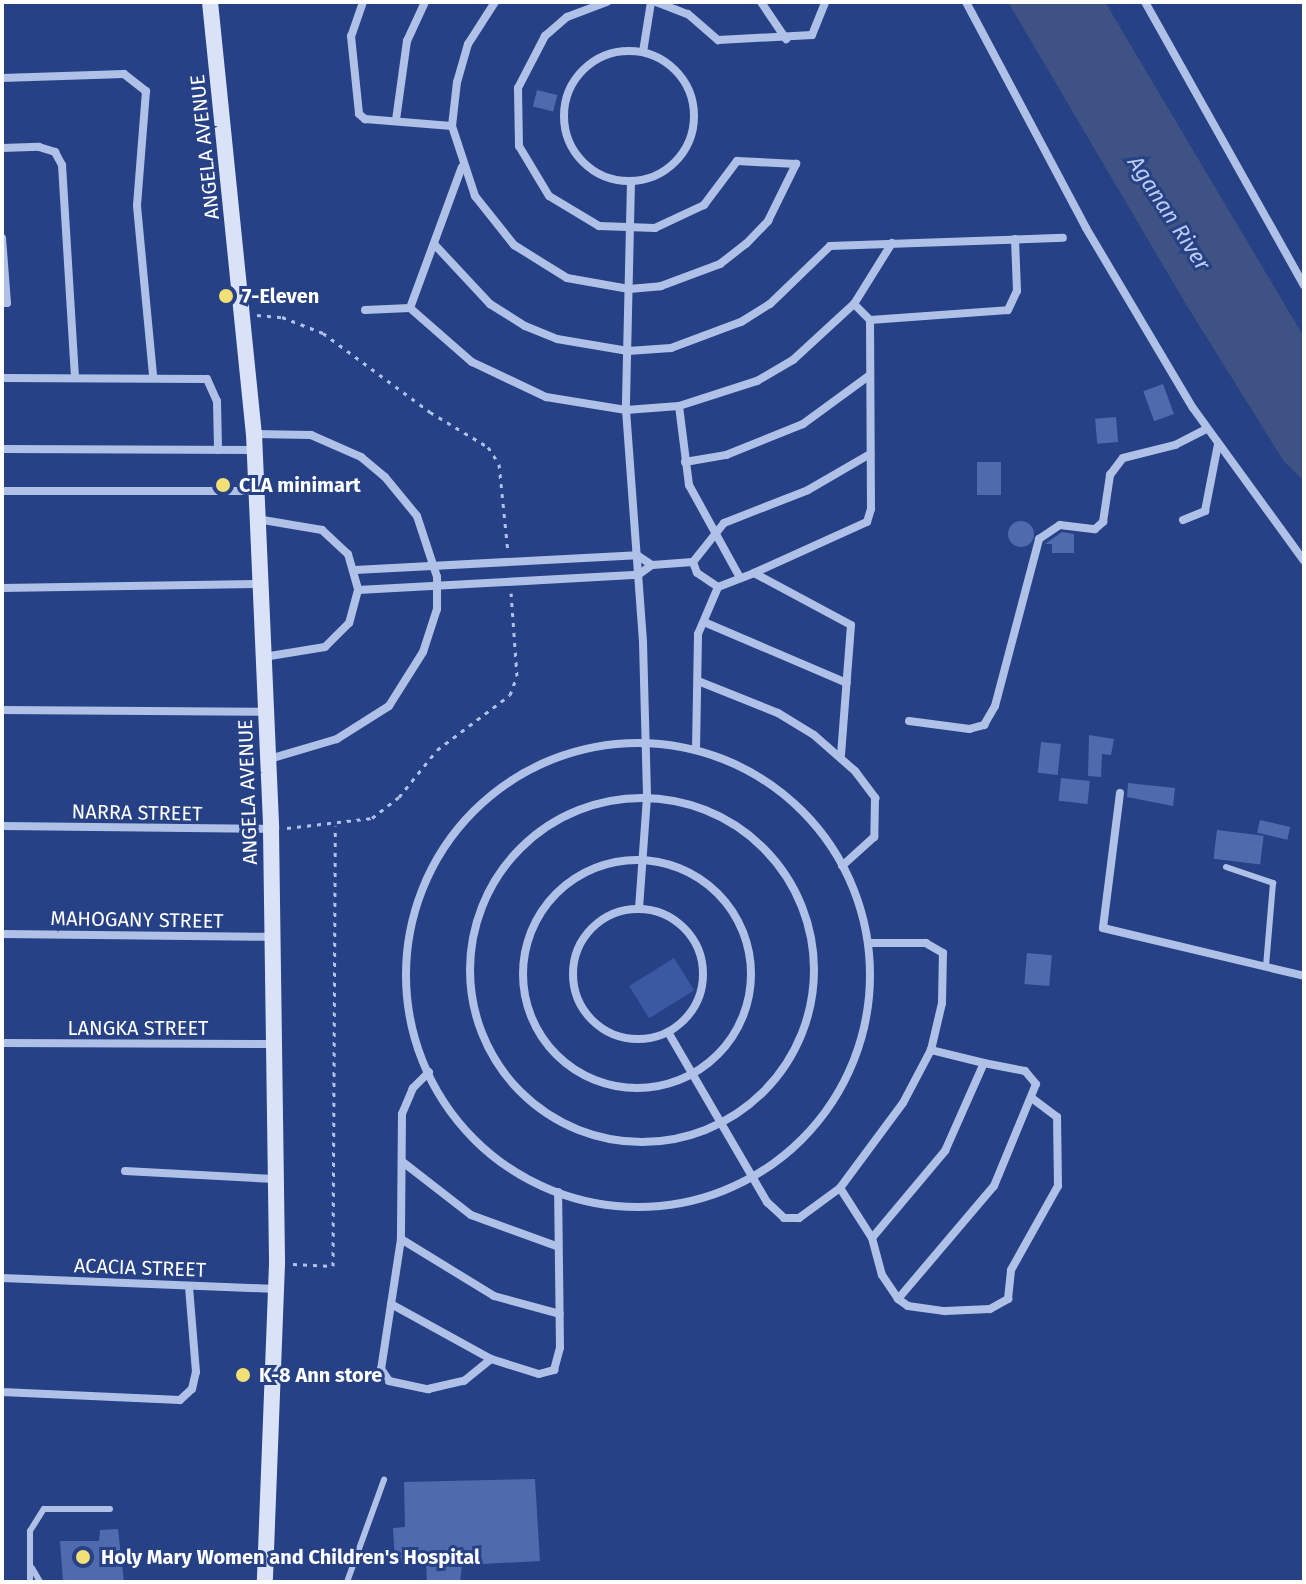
<!DOCTYPE html>
<html>
<head>
<meta charset="utf-8">
<style>
  body { margin:0 }
  #map { position:relative; width:1306px; height:1584px; overflow:hidden; background:#264185; font-family:"Fira Sans",sans-serif }
  div>[style] { position:absolute }
  [style*='--x'] { left:calc(var(--x)*1px); top:calc(var(--y)*1px); width:calc(var(--w)*1px); rotate:calc(var(--a)*1deg) }
  .green>* { inset:0; background:#3b59a2; transform-origin:0 0 }
  .water>* { inset:0; background:#3e5283 }
  .building>* { inset:0; background:#4f6aad; transform-origin:0 0 }
  .round { border-radius:50% }
  .path>* { height:3px; margin-top:-1.5px; transform-origin:0; background:repeating-linear-gradient(90deg,#b0c1e8 0 4px,transparent 0 10px) }
  .lane>* { height:6px; margin:-3px; padding:0 3px; transform-origin:3px; border-radius:3px; background:#b0c1e8 }
  .street>* { height:8px; margin:-4px; padding:0 4px; transform-origin:4px; border-radius:4px; background:#b0c1e8 }
  .street>.ring { margin:-4px; padding:0; box-sizing:content-box; background:none; border:8px solid #b0c1e8; border-radius:50% }
  .secondary>* { height:16px; margin:-8px; padding:0 8px; transform-origin:8px; border-radius:8px; background:#dae2f7 }
  .dots>* { width:22px; height:22px; translate:-50% -50%; box-sizing:border-box; border:4px solid #264185; border-radius:50% }
  span { translate:-50% -50%; white-space:nowrap; text-align:center; line-height:1.15; -webkit-text-stroke:6px #264185; paint-order:stroke }
  .street-label { font-size:20px; color:#fff }
  .poi-label { font-size:20px; color:#fff; font-weight:700 }
  .left { translate:0 -50%; text-align:left }
  .water-label { font-size:22px; color:#bcccef; font-style:italic }
  .frame { position:absolute; inset:0; border:4px solid #fff; pointer-events:none }
</style>
</head>
<body>
<div id="map">
  <div class="green">
    <i style="left:674px;top:958px;width:38px;height:53px;rotate:58deg"></i>
  </div>
  <div class="water">
    <i style="clip-path:polygon(1008px 2px,1105px 2px,1304px 337px,1304px 481px,1283px 460px,1187px 306px)"></i>
  </div>
  <div class="building">
    <i style="left:537px;top:90px;width:21px;height:17px;rotate:14deg"></i>
    <i style="left:1163px;top:384px;width:32px;height:21px;rotate:70deg"></i>
    <i style="left:1116px;top:417px;width:25px;height:21px;rotate:85deg"></i>
    <i style="left:977px;top:462px;width:24px;height:33px"></i>
    <i class="round" style="left:1008px;top:521px;width:26px;height:26px"></i>
    <i style="clip-path:polygon(1062px 532px,1074px 534px,1074px 553px,1052px 553px,1052px 544px,1045px 544px)"></i>
    <i style="clip-path:polygon(1089px 735px,1114px 739px,1111px 755px,1102px 754px,1101px 777px,1088px 776px)"></i>
    <i style="left:1041px;top:742px;width:20px;height:31px;rotate:6deg"></i>
    <i style="left:1061px;top:778px;width:29px;height:23px;rotate:6deg"></i>
    <i style="clip-path:polygon(1128px 783px,1175px 788px,1173px 806px,1127px 797px)"></i>
    <i style="left:1260px;top:820px;width:31px;height:13px;rotate:13deg"></i>
    <i style="left:1217px;top:830px;width:47px;height:29px;rotate:7deg"></i>
    <i style="left:1027px;top:953px;width:25px;height:31px;rotate:5deg"></i>
    <i style="clip-path:polygon(535px 1479px,540px 1561px,462px 1565px,460px 1582px,427px 1582px,426px 1561px,395px 1562px,393px 1528px,405px 1527px,404px 1482px)"></i>
    <i style="clip-path:polygon(118px 1529px,124px 1582px,63px 1582px,60px 1541px,99px 1541px,100px 1530px)"></i>
  </div>
  <div class="path">
    <i style="--x:257;--y:315;--w:25;--a:5"></i>
    <i style="--x:282;--y:317;--w:44;--a:21.3"></i>
    <i style="--x:323;--y:333;--w:133;--a:36.4"></i>
    <i style="--x:430;--y:412;--w:68;--a:31.1"></i>
    <i style="--x:488;--y:447;--w:20;--a:57"></i>
    <i style="--x:499;--y:464;--w:89;--a:84.2"></i>
    <i style="--x:287;--y:828;--w:86;--a:-6.7"></i>
    <i style="--x:372;--y:818;--w:34;--a:-38"></i>
    <i style="--x:399;--y:797;--w:60;--a:-51"></i>
    <i style="--x:437;--y:750;--w:91;--a:-37"></i>
    <i style="--x:510;--y:695;--w:20;--a:-70"></i>
    <i style="--x:517;--y:676;--w:83;--a:-94.1"></i>
    <i style="--x:293;--y:1264;--w:40;--a:2.9"></i>
    <i style="--x:333;--y:1266;--w:440;--a:-89.7"></i>
  </div>
  <div class="lane">
    <i style="--x:1226;--y:867;--w:50;--a:18.8"></i>
    <i style="--x:1273;--y:883;--w:83;--a:94.8"></i>
    <i style="--x:32;--y:1568;--w:16;--a:60"></i>
    <i style="--x:30;--y:1582;--w:51;--a:-90"></i>
    <i style="--x:30;--y:1531;--w:26;--a:-58"></i>
    <i style="--x:44;--y:1509;--w:66;--a:0"></i>
    <i style="--x:347;--y:1582;--w:109;--a:-70.1"></i>
  </div>
  <div class="street">
    <i style="--x:363;--y:2;--w:36;--a:109"></i>
    <i style="--x:351;--y:36;--w:78;--a:84.1"></i>
    <i style="--x:359;--y:114;--w:8;--a:40"></i>
    <i style="--x:365;--y:119;--w:87;--a:4.6"></i>
    <i style="--x:495;--y:2;--w:50;--a:122.7"></i>
    <i style="--x:468;--y:44;--w:40;--a:106"></i>
    <i style="--x:457;--y:82;--w:44;--a:96.5"></i>
    <i style="--x:452;--y:126;--w:74;--a:71.8"></i>
    <i style="--x:475;--y:196;--w:63;--a:51.5"></i>
    <i style="--x:514;--y:245;--w:62;--a:31.9"></i>
    <i style="--x:567;--y:278;--w:63;--a:10.1"></i>
    <i style="--x:629;--y:289;--w:32;--a:-5"></i>
    <i style="--x:661;--y:286;--w:63;--a:-20.4"></i>
    <i style="--x:720;--y:264;--w:33;--a:-38"></i>
    <i style="--x:746;--y:244;--w:32;--a:-46"></i>
    <i style="--x:768;--y:221;--w:64;--a:-63.8"></i>
    <i style="--x:796;--y:164;--w:59;--a:-177.1"></i>
    <i style="--x:737;--y:161;--w:55;--a:126.9"></i>
    <i style="--x:704;--y:205;--w:54;--a:154.9"></i>
    <i style="--x:655;--y:228;--w:56;--a:-178"></i>
    <i style="--x:599;--y:226;--w:58;--a:-149"></i>
    <i style="--x:549;--y:196;--w:58;--a:-121"></i>
    <i style="--x:519;--y:146;--w:58;--a:-91"></i>
    <i style="--x:518;--y:88;--w:59;--a:-62.6"></i>
    <i style="--x:545;--y:36;--w:29;--a:-41"></i>
    <i style="--x:567;--y:17;--w:43;--a:-20.6"></i>
    <i style="--x:656;--y:2;--w:34;--a:21"></i>
    <i style="--x:688;--y:14;--w:40;--a:41"></i>
    <i style="--x:718;--y:40;--w:94;--a:-3"></i>
    <i style="--x:812;--y:35;--w:35;--a:-68"></i>
    <i style="--x:761;--y:2;--w:45;--a:56"></i>
    <i style="--x:966;--y:2;--w:256;--a:62"></i>
    <i style="--x:1086;--y:228;--w:209;--a:59.3"></i>
    <i style="--x:1193;--y:408;--w:189;--a:54"></i>
    <i style="--x:1145;--y:2;--w:325;--a:60.7"></i>
    <i class="ring" style="left:564px;top:51px;width:122px;height:122px"></i>
    <i style="--x:643;--y:52;--w:51;--a:-80.9"></i>
    <i style="--x:2;--y:78;--w:122;--a:-1.9"></i>
    <i style="--x:124;--y:74;--w:28;--a:38"></i>
    <i style="--x:146;--y:91;--w:115;--a:94.5"></i>
    <i style="--x:137;--y:206;--w:170;--a:84.6"></i>
    <i style="--x:396;--y:120;--w:80;--a:-82.1"></i>
    <i style="--x:407;--y:41;--w:43;--a:-65.2"></i>
    <i style="--x:2;--y:148;--w:37;--a:-2"></i>
    <i style="--x:39;--y:147;--w:17;--a:17"></i>
    <i style="--x:55;--y:152;--w:15;--a:62"></i>
    <i style="--x:62;--y:165;--w:212;--a:86.5"></i>
    <i style="--x:631;--y:181;--w:229;--a:91.3"></i>
    <i style="--x:626;--y:410;--w:233;--a:85.8"></i>
    <i style="--x:643;--y:642;--w:155;--a:88.5"></i>
    <i style="--x:647;--y:797;--w:112;--a:94.1"></i>
    <i style="--x:2;--y:238;--w:65;--a:85.6"></i>
    <i style="--x:7;--y:303;--w:5;--a:180"></i>
    <i style="--x:435;--y:245;--w:81;--a:47"></i>
    <i style="--x:490;--y:304;--w:41;--a:32.2"></i>
    <i style="--x:525;--y:326;--w:35;--a:22"></i>
    <i style="--x:557;--y:339;--w:72;--a:9.6"></i>
    <i style="--x:628;--y:351;--w:43;--a:-4"></i>
    <i style="--x:671;--y:348;--w:75;--a:-20.4"></i>
    <i style="--x:741;--y:322;--w:34;--a:-32"></i>
    <i style="--x:770;--y:304;--w:83;--a:-44"></i>
    <i style="--x:830;--y:246;--w:233;--a:-2"></i>
    <i style="--x:854;--y:304;--w:23;--a:45"></i>
    <i style="--x:870;--y:320;--w:138;--a:-4.1"></i>
    <i style="--x:1008;--y:310;--w:21;--a:-65"></i>
    <i style="--x:1017;--y:291;--w:52;--a:-92.2"></i>
    <i style="--x:410;--y:308;--w:150;--a:-69.8"></i>
    <i style="--x:365;--y:310;--w:45;--a:-2.5"></i>
    <i style="--x:410;--y:308;--w:82;--a:41.1"></i>
    <i style="--x:472;--y:362;--w:82;--a:25.3"></i>
    <i style="--x:546;--y:397;--w:81;--a:9.2"></i>
    <i style="--x:626;--y:410;--w:53;--a:-4.3"></i>
    <i style="--x:679;--y:406;--w:82;--a:-17.8"></i>
    <i style="--x:757;--y:381;--w:42;--a:-30.3"></i>
    <i style="--x:793;--y:360;--w:83;--a:-42.6"></i>
    <i style="--x:854;--y:304;--w:72;--a:-58.1"></i>
    <i style="--x:2;--y:378;--w:205;--a:0.3"></i>
    <i style="--x:207;--y:379;--w:24;--a:66"></i>
    <i style="--x:217;--y:401;--w:49;--a:88.8"></i>
    <i style="--x:679;--y:406;--w:80;--a:82.8"></i>
    <i style="--x:689;--y:485;--w:104;--a:61.2"></i>
    <i style="--x:254;--y:434;--w:57;--a:1"></i>
    <i style="--x:311;--y:435;--w:55;--a:23.7"></i>
    <i style="--x:361;--y:457;--w:31;--a:40"></i>
    <i style="--x:385;--y:477;--w:50;--a:50.6"></i>
    <i style="--x:417;--y:516;--w:64;--a:71.8"></i>
    <i style="--x:437;--y:577;--w:32;--a:90"></i>
    <i style="--x:437;--y:609;--w:45;--a:108"></i>
    <i style="--x:423;--y:652;--w:64;--a:122.2"></i>
    <i style="--x:389;--y:706;--w:62;--a:147.6"></i>
    <i style="--x:337;--y:739;--w:71;--a:163.6"></i>
    <i style="--x:2;--y:449;--w:252;--a:0.2"></i>
    <i style="--x:685;--y:462;--w:42;--a:-9.7"></i>
    <i style="--x:726;--y:455;--w:83;--a:-21.9"></i>
    <i style="--x:803;--y:424;--w:83;--a:-36.2"></i>
    <i style="--x:2;--y:491;--w:254;--a:0"></i>
    <i style="--x:257;--y:519;--w:66;--a:9.6"></i>
    <i style="--x:322;--y:530;--w:35;--a:43"></i>
    <i style="--x:348;--y:554;--w:37;--a:74"></i>
    <i style="--x:358;--y:590;--w:34;--a:105"></i>
    <i style="--x:349;--y:623;--w:34;--a:135"></i>
    <i style="--x:325;--y:647;--w:62;--a:170.7"></i>
    <i style="--x:1183;--y:520;--w:24;--a:-22"></i>
    <i style="--x:1205;--y:511;--w:68;--a:-79"></i>
    <i style="--x:355;--y:570;--w:282;--a:-3"></i>
    <i style="--x:637;--y:555;--w:18;--a:34"></i>
    <i style="--x:754;--y:573;--w:124;--a:-24.3"></i>
    <i style="--x:867;--y:522;--w:14;--a:-73"></i>
    <i style="--x:871;--y:509;--w:189;--a:-90.3"></i>
    <i style="--x:718;--y:587;--w:25;--a:-146"></i>
    <i style="--x:697;--y:573;--w:12;--a:-110"></i>
    <i style="--x:693;--y:562;--w:50;--a:-51.5"></i>
    <i style="--x:724;--y:523;--w:90;--a:-21.4"></i>
    <i style="--x:808;--y:490;--w:72;--a:-30.1"></i>
    <i style="--x:2;--y:588;--w:258;--a:-0.9"></i>
    <i style="--x:358;--y:590;--w:280;--a:-3.1"></i>
    <i style="--x:638;--y:575;--w:17;--a:-36"></i>
    <i style="--x:652;--y:565;--w:41;--a:-4.2"></i>
    <i style="--x:704;--y:622;--w:155;--a:23.1"></i>
    <i style="--x:698;--y:681;--w:86;--a:21.8"></i>
    <i style="--x:778;--y:713;--w:42;--a:31.4"></i>
    <i style="--x:814;--y:735;--w:55;--a:41.3"></i>
    <i style="--x:855;--y:771;--w:34;--a:53"></i>
    <i style="--x:875;--y:798;--w:39;--a:91"></i>
    <i style="--x:874;--y:837;--w:43;--a:137.8"></i>
    <i style="--x:2;--y:710;--w:264;--a:0.4"></i>
    <i style="--x:909;--y:721;--w:61;--a:7.6"></i>
    <i style="--x:969;--y:729;--w:16;--a:-15"></i>
    <i style="--x:984;--y:725;--w:22;--a:-60"></i>
    <i style="--x:995;--y:706;--w:173;--a:-75.2"></i>
    <i style="--x:1039;--y:539;--w:25;--a:-34"></i>
    <i style="--x:1060;--y:525;--w:35;--a:7"></i>
    <i style="--x:1095;--y:529;--w:11;--a:-41"></i>
    <i style="--x:1103;--y:522;--w:48;--a:-81.5"></i>
    <i style="--x:1110;--y:475;--w:21;--a:-53"></i>
    <i style="--x:1123;--y:458;--w:54;--a:-14"></i>
    <i style="--x:1175;--y:445;--w:36;--a:-27"></i>
    <i class="ring" style="left:406px;top:743px;width:456px;height:456px"></i>
    <i style="--x:696;--y:750;--w:116;--a:-89"></i>
    <i style="--x:698;--y:634;--w:51;--a:-66.9"></i>
    <i style="--x:718;--y:587;--w:39;--a:-21"></i>
    <i style="--x:754;--y:573;--w:110;--a:28.2"></i>
    <i style="--x:851;--y:625;--w:130;--a:94.4"></i>
    <i style="--x:1120;--y:793;--w:136;--a:97.2"></i>
    <i style="--x:1103;--y:928;--w:207;--a:13.4"></i>
    <i class="ring" style="left:470px;top:798px;width:336px;height:336px"></i>
    <i style="--x:2;--y:826;--w:269;--a:0.6"></i>
    <i class="ring" style="left:523px;top:860px;width:220px;height:220px"></i>
    <i class="ring" style="left:573px;top:909px;width:122px;height:122px"></i>
    <i style="--x:2;--y:934;--w:270;--a:0.6"></i>
    <i style="--x:668;--y:1032;--w:197;--a:59.8"></i>
    <i style="--x:767;--y:1202;--w:23;--a:43"></i>
    <i style="--x:784;--y:1218;--w:15;--a:0"></i>
    <i style="--x:799;--y:1218;--w:51;--a:-36.2"></i>
    <i style="--x:840;--y:1188;--w:106;--a:-53.5"></i>
    <i style="--x:903;--y:1103;--w:60;--a:-62.2"></i>
    <i style="--x:931;--y:1050;--w:48;--a:-76.8"></i>
    <i style="--x:942;--y:1003;--w:50;--a:-88.9"></i>
    <i style="--x:943;--y:953;--w:20;--a:-150"></i>
    <i style="--x:926;--y:943;--w:58;--a:180"></i>
    <i style="--x:2;--y:1043;--w:271;--a:0.2"></i>
    <i style="--x:429;--y:1072;--w:23;--a:135"></i>
    <i style="--x:413;--y:1088;--w:28;--a:113"></i>
    <i style="--x:402;--y:1114;--w:125;--a:90.5"></i>
    <i style="--x:401;--y:1239;--w:132;--a:98.7"></i>
    <i style="--x:381;--y:1369;--w:14;--a:56"></i>
    <i style="--x:389;--y:1381;--w:40;--a:12"></i>
    <i style="--x:428;--y:1389;--w:37;--a:-13"></i>
    <i style="--x:464;--y:1381;--w:35;--a:-39"></i>
    <i style="--x:404;--y:1163;--w:85;--a:37.8"></i>
    <i style="--x:471;--y:1215;--w:90;--a:20"></i>
    <i style="--x:125;--y:1171;--w:150;--a:3.1"></i>
    <i style="--x:840;--y:1188;--w:59;--a:57.4"></i>
    <i style="--x:872;--y:1238;--w:114;--a:-50"></i>
    <i style="--x:945;--y:1151;--w:96;--a:-66.1"></i>
    <i style="--x:984;--y:1063;--w:55;--a:-166.2"></i>
    <i style="--x:872;--y:1238;--w:38;--a:75"></i>
    <i style="--x:882;--y:1275;--w:29;--a:56"></i>
    <i style="--x:898;--y:1299;--w:148;--a:-49.7"></i>
    <i style="--x:994;--y:1186;--w:110;--a:-67.6"></i>
    <i style="--x:1036;--y:1084;--w:17;--a:-130"></i>
    <i style="--x:1025;--y:1071;--w:42;--a:-169"></i>
    <i style="--x:401;--y:1239;--w:109;--a:31.5"></i>
    <i style="--x:494;--y:1296;--w:68;--a:15.3"></i>
    <i style="--x:2;--y:1278;--w:274;--a:2.3"></i>
    <i style="--x:898;--y:1299;--w:12;--a:35"></i>
    <i style="--x:908;--y:1306;--w:37;--a:8"></i>
    <i style="--x:945;--y:1311;--w:45;--a:-2.5"></i>
    <i style="--x:990;--y:1309;--w:21;--a:-29"></i>
    <i style="--x:1008;--y:1299;--w:29;--a:-84"></i>
    <i style="--x:1011;--y:1270;--w:96;--a:-60.8"></i>
    <i style="--x:1058;--y:1186;--w:69;--a:-90.8"></i>
    <i style="--x:1057;--y:1117;--w:30;--a:-143"></i>
    <i style="--x:391;--y:1304;--w:114;--a:28.8"></i>
    <i style="--x:491;--y:1359;--w:50;--a:17.4"></i>
    <i style="--x:539;--y:1374;--w:16;--a:-15"></i>
    <i style="--x:554;--y:1370;--w:23;--a:-75"></i>
    <i style="--x:560;--y:1348;--w:156;--a:-90.7"></i>
    <i style="--x:2;--y:1392;--w:178;--a:2.6"></i>
    <i style="--x:180;--y:1400;--w:16;--a:-43"></i>
    <i style="--x:192;--y:1389;--w:17;--a:-77"></i>
    <i style="--x:196;--y:1372;--w:85;--a:-94.7"></i>
  </div>
  <div class="secondary">
    <i style="--x:210;--y:2;--w:434;--a:84.2"></i>
    <i style="--x:254;--y:434;--w:395;--a:87.5"></i>
    <i style="--x:271;--y:829;--w:435;--a:89.2"></i>
    <i style="--x:277;--y:1264;--w:318;--a:92.2"></i>
  </div>
  <div class="dots">
    <i style="left:226px;top:296px;background:#f1e075"></i>
    <i style="left:223px;top:485px;background:#f1e075"></i>
    <i style="left:243px;top:1375px;background:#f1e075"></i>
    <i style="left:83px;top:1557px;background:#f1e075"></i>
  </div>
  <div class="street-label">
    <span style="left:205px;top:147px;rotate:-96deg">ANGELA AVENUE</span>
    <span style="left:248px;top:792px;rotate:-92deg">ANGELA AVENUE</span>
    <span style="left:137px;top:813px;rotate:1deg">NARRA STREET</span>
    <span style="left:137px;top:920px;rotate:1deg">MAHOGANY STREET</span>
    <span style="left:138px;top:1028px">LANGKA STREET</span>
    <span style="left:140px;top:1268px;rotate:2deg">ACACIA STREET</span>
  </div>
  <div class="poi-label">
    <span class="left" style="left:242px;top:296px">7-Eleven</span>
    <span class="left" style="left:239px;top:485px">CLA minimart</span>
    <span class="left" style="left:259px;top:1375px">K-8 Ann store</span>
    <span class="left" style="left:101px;top:1557px">Holy Mary Women and Children's Hospital</span>
  </div>
  <div class="water-label">
    <span style="left:1169px;top:213px;rotate:57deg">Aganan River</span>
  </div>
  <div class="frame"></div>
</div>
</body>
</html>
